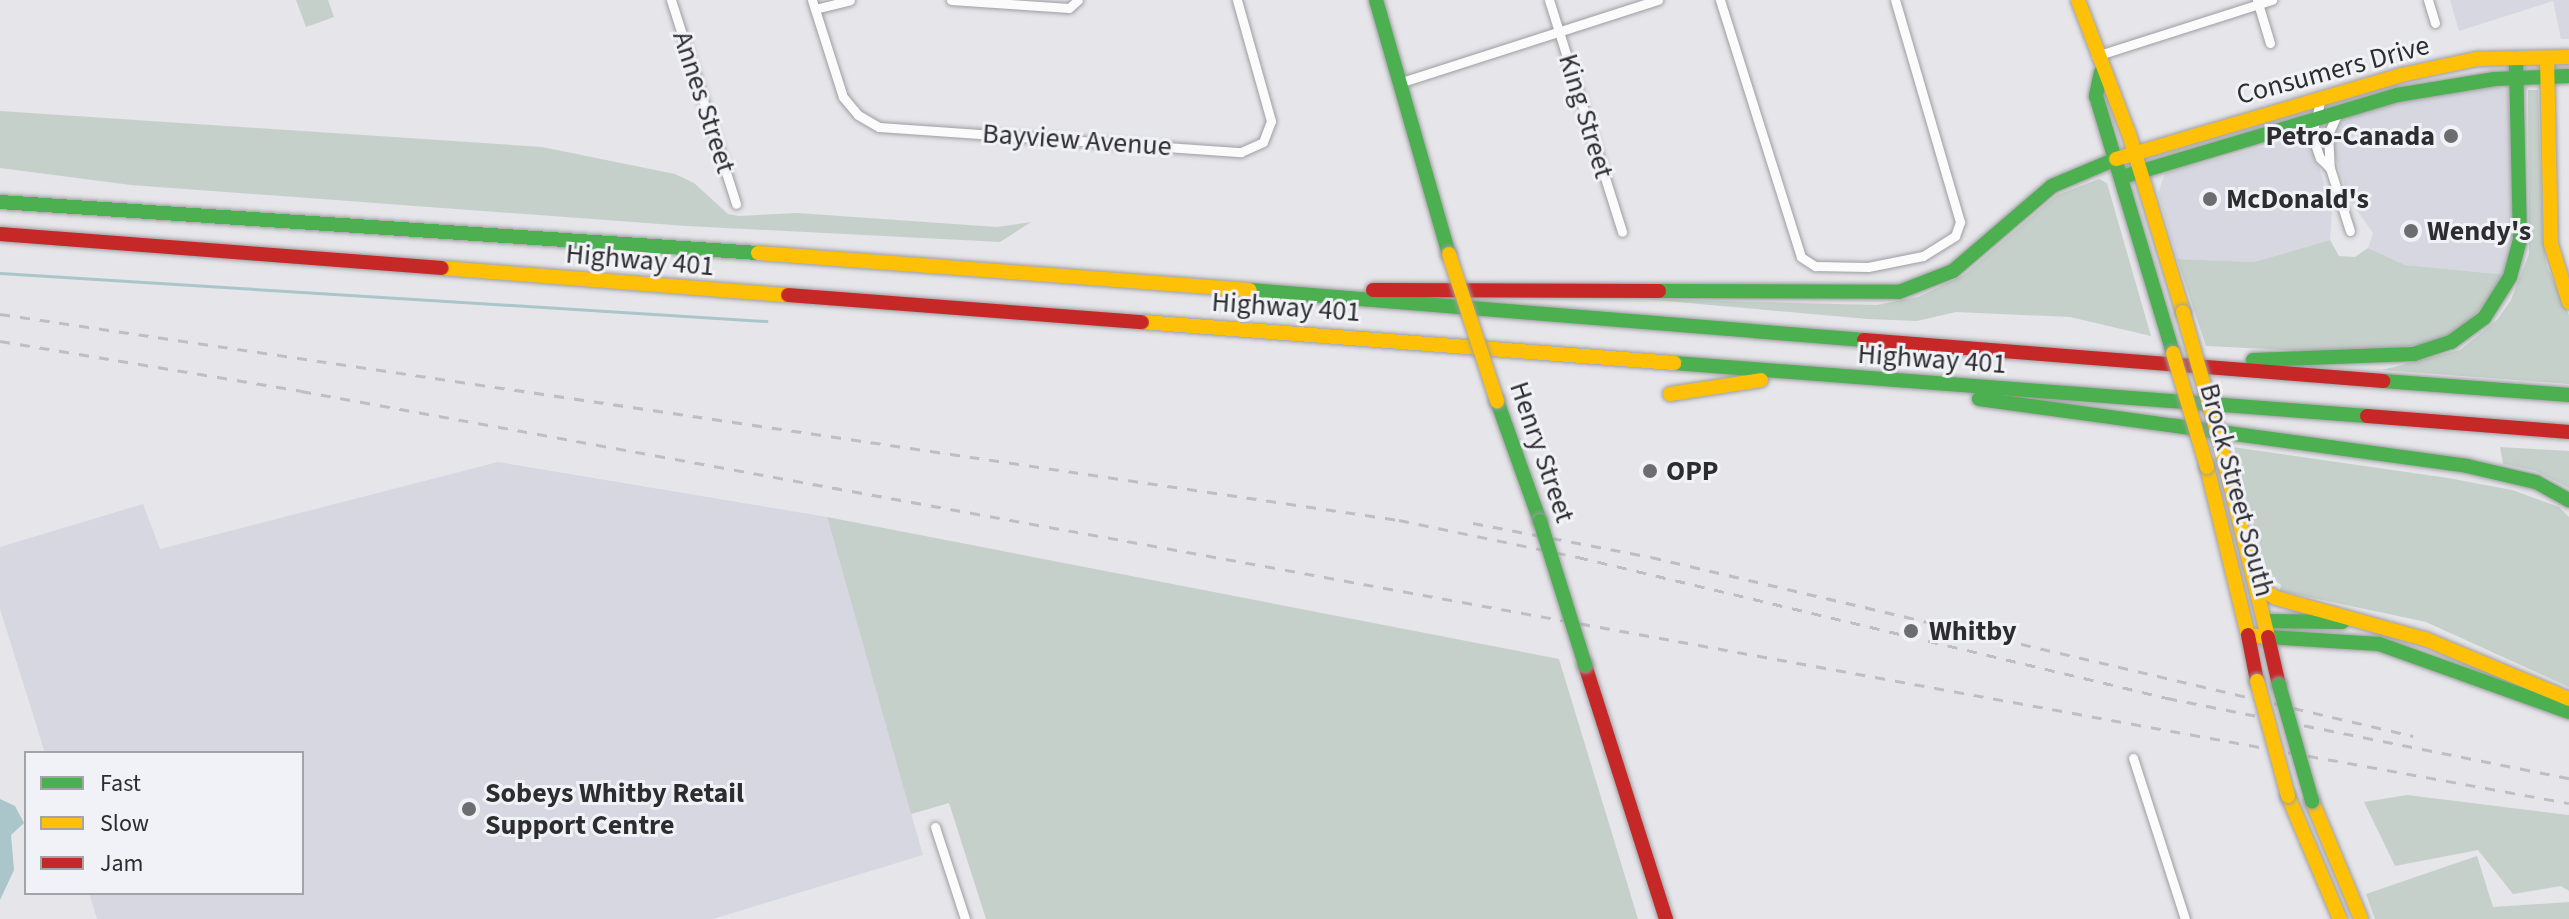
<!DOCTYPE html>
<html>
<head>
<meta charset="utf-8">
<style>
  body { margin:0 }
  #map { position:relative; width:2569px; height:919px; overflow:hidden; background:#e5e5ea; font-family:"Source Sans 3",sans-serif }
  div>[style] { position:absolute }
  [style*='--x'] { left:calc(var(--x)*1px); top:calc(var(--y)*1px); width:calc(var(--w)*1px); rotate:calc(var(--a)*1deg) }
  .built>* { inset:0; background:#d7d7e1 }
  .green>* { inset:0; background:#c6d0ca }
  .water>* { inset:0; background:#abc6cb }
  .stream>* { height:3px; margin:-1.5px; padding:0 1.5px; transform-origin:1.5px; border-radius:1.5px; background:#abc6cb }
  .roads { filter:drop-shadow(0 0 2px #9e9ea1) drop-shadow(0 0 2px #9e9ea1) }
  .street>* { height:9px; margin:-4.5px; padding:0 4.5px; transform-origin:4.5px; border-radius:4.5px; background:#fbfbfc }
  .fast>* { height:14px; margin:-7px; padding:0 7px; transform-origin:7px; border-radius:7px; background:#4caf50 }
  .slow>* { height:14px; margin:-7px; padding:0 7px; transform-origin:7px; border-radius:7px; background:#ffc107 }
  .jam>* { height:14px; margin:-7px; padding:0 7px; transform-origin:7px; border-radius:7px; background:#c62828 }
  .rail>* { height:3px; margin-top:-1.5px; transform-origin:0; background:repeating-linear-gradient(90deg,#bfbfc0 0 10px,transparent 0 20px) }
  .bridges { filter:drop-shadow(0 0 2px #9e9ea1) drop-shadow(0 0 2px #9e9ea1) }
  .fast-bridge>* { height:14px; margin:-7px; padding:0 7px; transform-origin:7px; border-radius:7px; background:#4caf50 }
  .slow-bridge>* { height:14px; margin:-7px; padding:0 7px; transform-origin:7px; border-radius:7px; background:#ffc107 }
  .dots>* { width:22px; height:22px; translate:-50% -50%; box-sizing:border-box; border:4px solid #f1f1f8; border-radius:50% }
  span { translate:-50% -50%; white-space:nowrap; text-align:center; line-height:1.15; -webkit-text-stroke:6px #f1f1f8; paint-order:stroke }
  .street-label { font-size:28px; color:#2d2d30 }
  .poi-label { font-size:28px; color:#2d2d30; font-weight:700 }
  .right { translate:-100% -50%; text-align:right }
  .left { translate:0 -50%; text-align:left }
  .legend { position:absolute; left:24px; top:751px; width:280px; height:144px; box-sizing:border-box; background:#f1f1f8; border:2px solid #a3a3a8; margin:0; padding:10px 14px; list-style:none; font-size:24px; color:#2d2d30 }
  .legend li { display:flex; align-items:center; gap:16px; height:40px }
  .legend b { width:40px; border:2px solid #a3a3a8 }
</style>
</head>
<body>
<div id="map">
  <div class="built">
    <i style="clip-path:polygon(2450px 0,2569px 0,2569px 39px,2561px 39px,2553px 1px,2459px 31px)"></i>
    <i style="clip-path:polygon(2487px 85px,2508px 90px,2516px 233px,2508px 275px,2405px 265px,2368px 248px,2373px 233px,2349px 199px,2332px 145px,2335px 128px,2345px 118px,2386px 104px)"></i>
    <i style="clip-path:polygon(2293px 139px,2312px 149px,2320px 170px,2332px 211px,2330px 240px,2254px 262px,2177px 259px,2158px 193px,2165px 173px)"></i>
    <i style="clip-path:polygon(498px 462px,827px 517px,923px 855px,713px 919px,97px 919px,89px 893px,302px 893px,302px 753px,45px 753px,0 609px,0 547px,143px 504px,160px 549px)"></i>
  </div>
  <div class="green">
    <i style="clip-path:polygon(296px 0,328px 0,334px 17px,306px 27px)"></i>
    <i style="clip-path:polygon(2528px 90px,2538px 90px,2543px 239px,2547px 267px,2569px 315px,2569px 384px,2382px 370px,2460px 350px,2497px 320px,2511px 300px,2529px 254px)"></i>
    <i style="clip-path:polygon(0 111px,542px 147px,675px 174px,694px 183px,728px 214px,739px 216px,797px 213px,997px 227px,1031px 222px,1000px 242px,687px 226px,131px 185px,0 168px)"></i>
    <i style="clip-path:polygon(2099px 179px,2107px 183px,2151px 336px,2070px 317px,1956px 312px,1917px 321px,1868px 319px,1644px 299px,1877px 305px,1918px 297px,1964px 275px,2057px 195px)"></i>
    <i style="clip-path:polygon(2330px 240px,2339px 256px,2355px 257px,2368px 248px,2405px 265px,2508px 275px,2462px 330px,2430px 344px,2346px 353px,2206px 346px,2177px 259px,2254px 262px)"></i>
    <i style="clip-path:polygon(2232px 447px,2448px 478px,2512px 490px,2559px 507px,2569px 517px,2569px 687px,2426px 622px,2280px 591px,2281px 585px,2266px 573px)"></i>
    <i style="clip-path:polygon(2500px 447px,2569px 451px,2569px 488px,2536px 471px,2503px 464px)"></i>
    <i style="clip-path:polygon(827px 517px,1559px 659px,1638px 919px,986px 919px,949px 803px,911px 814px)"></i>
    <i style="clip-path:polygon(2407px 795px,2569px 815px,2569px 891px,2561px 886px,2513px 894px,2478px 850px,2395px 866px,2364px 802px)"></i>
    <i style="clip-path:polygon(2477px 856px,2493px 907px,2569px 902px,2569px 919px,2375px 919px,2366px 894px)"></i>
  </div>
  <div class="water">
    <i style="clip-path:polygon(0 799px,15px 806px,24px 823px,11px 835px,14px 870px,0 900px)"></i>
  </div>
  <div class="stream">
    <i style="--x:0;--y:273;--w:768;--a:3.59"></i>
  </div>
  <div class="roads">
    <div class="street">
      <i style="--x:671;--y:0;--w:214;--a:72.3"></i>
      <i style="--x:812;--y:0;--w:102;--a:72.3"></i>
      <i style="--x:843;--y:97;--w:23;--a:50"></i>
      <i style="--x:858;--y:115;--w:24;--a:30"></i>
      <i style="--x:879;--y:127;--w:363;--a:4"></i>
      <i style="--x:1241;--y:152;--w:24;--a:-24"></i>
      <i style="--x:1263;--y:142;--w:22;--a:-69"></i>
      <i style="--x:1271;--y:121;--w:126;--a:-105.7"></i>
      <i style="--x:951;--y:0;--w:118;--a:3.9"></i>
      <i style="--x:1069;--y:8;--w:12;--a:-42"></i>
      <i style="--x:1549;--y:0;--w:243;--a:72.5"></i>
      <i style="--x:1720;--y:0;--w:269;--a:72.5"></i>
      <i style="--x:1801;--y:257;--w:17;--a:33"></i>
      <i style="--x:1815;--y:266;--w:53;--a:1.1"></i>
      <i style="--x:1868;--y:267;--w:56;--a:-11.3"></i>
      <i style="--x:1923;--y:256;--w:38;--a:-32"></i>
      <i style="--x:1955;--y:236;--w:15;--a:-70"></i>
      <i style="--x:1960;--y:222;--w:231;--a:-106.3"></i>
      <i style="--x:2257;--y:0;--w:45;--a:73.2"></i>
      <i style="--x:2428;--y:0;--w:24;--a:73"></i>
      <i style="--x:815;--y:9;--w:36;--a:-14"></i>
      <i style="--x:2096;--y:56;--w:185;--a:-17.7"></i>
      <i style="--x:1402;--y:82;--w:269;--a:-17.8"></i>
      <i style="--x:2321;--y:98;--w:38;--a:104"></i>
      <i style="--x:2312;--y:135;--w:24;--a:71"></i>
      <i style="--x:2320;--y:158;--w:14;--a:45"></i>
      <i style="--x:2338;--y:112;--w:24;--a:114"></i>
      <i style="--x:2328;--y:134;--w:34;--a:87"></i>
      <i style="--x:2330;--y:168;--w:66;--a:72.4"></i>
      <i style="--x:2133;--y:758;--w:169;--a:72.1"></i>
      <i style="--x:935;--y:827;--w:97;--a:71.9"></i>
    </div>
    <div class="fast">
      <i style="--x:1376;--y:0;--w:264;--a:74"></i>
      <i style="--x:2101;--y:72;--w:25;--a:102"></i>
      <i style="--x:2096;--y:96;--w:268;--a:73.3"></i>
      <i style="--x:2122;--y:177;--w:287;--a:-16.6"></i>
      <i style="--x:2397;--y:95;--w:99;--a:-9.3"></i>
      <i style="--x:2495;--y:79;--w:74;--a:-2.3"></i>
      <i style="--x:0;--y:202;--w:760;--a:3.85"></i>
      <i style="--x:1250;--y:290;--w:616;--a:4.66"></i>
      <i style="--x:1659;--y:291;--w:240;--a:0.2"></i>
      <i style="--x:1899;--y:292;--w:58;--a:-21.3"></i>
      <i style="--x:1953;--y:271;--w:130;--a:-40.6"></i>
      <i style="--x:2052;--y:186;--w:69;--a:-22.9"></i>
      <i style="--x:2253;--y:360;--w:161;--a:-2.1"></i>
      <i style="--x:2414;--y:354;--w:39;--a:-18"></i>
      <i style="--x:2451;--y:342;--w:41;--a:-36"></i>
      <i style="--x:2484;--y:318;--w:49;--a:-57.6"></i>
      <i style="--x:2510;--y:277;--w:39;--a:-75"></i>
      <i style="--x:2520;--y:239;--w:181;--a:-91.3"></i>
      <i style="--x:1674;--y:363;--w:695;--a:4.37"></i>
      <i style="--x:2383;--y:381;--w:187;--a:4.3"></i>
      <i style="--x:1979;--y:399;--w:493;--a:7.8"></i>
      <i style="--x:2467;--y:466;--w:71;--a:13.1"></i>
      <i style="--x:2536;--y:482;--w:38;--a:29"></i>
      <i style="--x:1497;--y:401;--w:127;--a:70.3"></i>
      <i style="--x:2265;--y:621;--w:77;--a:0.7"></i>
      <i style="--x:2268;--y:637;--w:111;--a:3.6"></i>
      <i style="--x:2379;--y:644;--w:202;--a:19.7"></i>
    </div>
    <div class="slow">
      <i style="--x:2078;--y:0;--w:143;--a:69.2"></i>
      <i style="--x:2129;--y:134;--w:186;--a:73.1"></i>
      <i style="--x:2547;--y:58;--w:186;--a:88.8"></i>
      <i style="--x:2551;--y:244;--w:61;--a:72.8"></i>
      <i style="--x:2116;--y:159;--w:297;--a:-16.4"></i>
      <i style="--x:2401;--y:75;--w:78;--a:-11.9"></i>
      <i style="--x:2477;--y:59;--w:92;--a:-1.2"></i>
      <i style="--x:758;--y:253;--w:493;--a:4.3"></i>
      <i style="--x:442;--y:268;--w:347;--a:4.5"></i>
      <i style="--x:1142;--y:322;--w:534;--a:4.41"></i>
      <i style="--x:1670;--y:394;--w:92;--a:-8.7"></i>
      <i style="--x:2207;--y:467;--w:173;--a:76.3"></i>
      <i style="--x:2248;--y:635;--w:20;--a:6"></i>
      <i style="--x:2268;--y:637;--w:208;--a:-103.9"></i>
      <i style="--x:2256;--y:586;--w:23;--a:31"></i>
      <i style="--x:2276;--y:598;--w:155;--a:15.4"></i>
      <i style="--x:2425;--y:639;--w:156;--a:22.6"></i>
      <i style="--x:2288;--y:796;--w:134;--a:67.1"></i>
      <i style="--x:2312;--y:801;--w:128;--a:67.4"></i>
    </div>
    <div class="jam">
      <i style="--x:0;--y:234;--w:443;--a:4.4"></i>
      <i style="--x:1373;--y:290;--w:286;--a:0.2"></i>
      <i style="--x:788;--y:295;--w:355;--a:4.4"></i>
      <i style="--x:1864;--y:340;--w:521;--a:4.52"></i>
      <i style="--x:2367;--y:416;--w:203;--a:4.5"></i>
      <i style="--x:2248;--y:635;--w:47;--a:78.9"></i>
      <i style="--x:2268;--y:637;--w:49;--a:77.1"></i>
      <i style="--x:1585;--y:665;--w:267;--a:72.3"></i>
    </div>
  </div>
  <div class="rail">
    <i style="--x:0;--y:314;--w:1414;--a:8.38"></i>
    <i style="--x:1399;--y:520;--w:183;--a:11.7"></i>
    <i style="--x:1578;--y:557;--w:606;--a:13.46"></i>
    <i style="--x:2167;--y:698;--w:410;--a:11.3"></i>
    <i style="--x:0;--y:341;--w:305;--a:9.4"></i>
    <i style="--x:301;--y:391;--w:2305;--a:10.3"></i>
    <i style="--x:1473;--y:523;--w:181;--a:10.8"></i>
    <i style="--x:1651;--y:557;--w:783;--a:13.22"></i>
  </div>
  <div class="bridges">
    <div class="fast-bridge">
      <i style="--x:1540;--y:521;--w:151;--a:72.6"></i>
      <i style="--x:2279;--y:685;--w:121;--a:74.1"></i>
    </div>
    <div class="slow-bridge">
      <i style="--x:1449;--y:254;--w:155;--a:71.9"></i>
      <i style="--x:2183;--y:312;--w:128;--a:74.1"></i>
      <i style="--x:2173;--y:353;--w:119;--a:73.4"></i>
      <i style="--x:2257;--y:681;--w:119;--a:74.9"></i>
    </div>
  </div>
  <div class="dots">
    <i style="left:2451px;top:136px;background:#6d6d71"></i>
    <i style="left:2210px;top:199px;background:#6d6d71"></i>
    <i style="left:2411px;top:231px;background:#6d6d71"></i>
    <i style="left:1650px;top:471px;background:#6d6d71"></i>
    <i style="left:1911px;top:631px;background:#6d6d71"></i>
    <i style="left:469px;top:809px;background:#6d6d71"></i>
  </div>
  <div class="street-label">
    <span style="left:2333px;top:70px;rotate:-15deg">Consumers Drive</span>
    <span style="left:704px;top:102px;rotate:72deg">Annes Street</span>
    <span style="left:1586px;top:116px;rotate:73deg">King Street</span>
    <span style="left:1077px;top:140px;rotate:4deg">Bayview Avenue</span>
    <span style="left:640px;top:260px;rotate:5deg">Highway 401</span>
    <span style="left:1286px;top:307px;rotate:4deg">Highway 401</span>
    <span style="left:1932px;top:359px;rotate:4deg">Highway 401</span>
    <span style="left:1542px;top:452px;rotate:71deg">Henry Street</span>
    <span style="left:2237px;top:490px;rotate:75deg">Brock Street South</span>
  </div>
  <div class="poi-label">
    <span class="right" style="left:2435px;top:136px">Petro-Canada</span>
    <span class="left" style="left:2226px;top:199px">McDonald's</span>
    <span class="left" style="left:2427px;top:231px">Wendy's</span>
    <span class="left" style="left:1666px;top:471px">OPP</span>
    <span class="left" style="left:1929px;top:631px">Whitby</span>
    <span class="left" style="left:485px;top:809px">Sobeys Whitby Retail<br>Support Centre</span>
  </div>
  <ul class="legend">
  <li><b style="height:10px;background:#4caf50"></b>Fast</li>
  <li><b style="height:10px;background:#ffc107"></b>Slow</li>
  <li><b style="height:10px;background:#c62828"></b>Jam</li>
  </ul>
</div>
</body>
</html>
